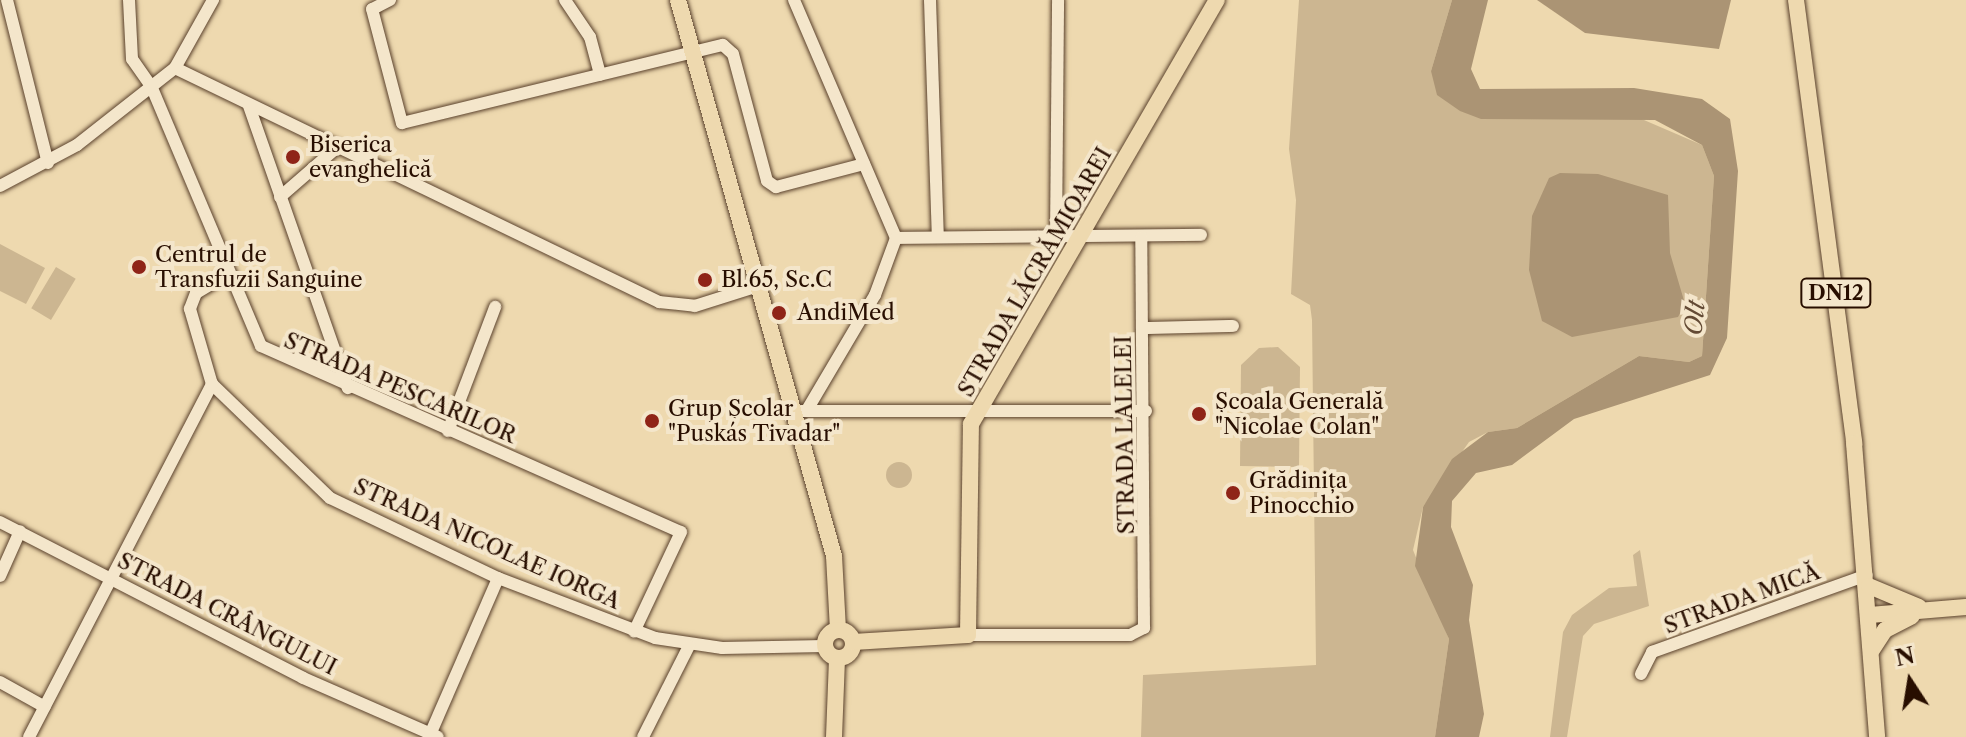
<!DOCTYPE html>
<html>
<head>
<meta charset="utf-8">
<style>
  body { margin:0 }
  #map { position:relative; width:1966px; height:737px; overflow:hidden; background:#eed9af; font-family:"Libre Caslon Text",serif }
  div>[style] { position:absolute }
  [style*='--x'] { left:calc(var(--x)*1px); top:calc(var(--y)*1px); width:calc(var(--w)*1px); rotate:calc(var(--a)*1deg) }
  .green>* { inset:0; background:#ccb691; transform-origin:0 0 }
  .round { border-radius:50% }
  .water>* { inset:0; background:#ab9474 }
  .roads { filter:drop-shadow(0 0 2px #5a412c) drop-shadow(0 0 2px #5a412c) }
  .minor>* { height:12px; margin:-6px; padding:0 6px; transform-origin:6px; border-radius:6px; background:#f4e6cb }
  .major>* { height:16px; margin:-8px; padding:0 8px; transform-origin:8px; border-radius:8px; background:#eed9af }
  .major>.ring { margin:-8px; padding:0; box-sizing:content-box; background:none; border:16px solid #eed9af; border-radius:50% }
  .dots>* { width:22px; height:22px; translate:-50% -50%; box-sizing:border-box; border:4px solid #f4e6cb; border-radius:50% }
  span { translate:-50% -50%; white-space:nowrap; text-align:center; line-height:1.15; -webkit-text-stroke:8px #f4e6cb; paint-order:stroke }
  .shield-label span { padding:2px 6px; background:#f4e6cb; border:2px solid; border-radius:6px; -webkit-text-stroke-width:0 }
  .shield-label { font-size:20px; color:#280e00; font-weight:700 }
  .poi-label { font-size:22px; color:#280e00 }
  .left { translate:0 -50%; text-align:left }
  .street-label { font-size:22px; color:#280e00 }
  .water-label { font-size:24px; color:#634a34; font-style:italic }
  .north { position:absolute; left:1870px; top:641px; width:80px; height:80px; -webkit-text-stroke:6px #f4e6cb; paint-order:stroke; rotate:348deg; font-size:22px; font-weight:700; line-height:32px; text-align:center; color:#280e00 }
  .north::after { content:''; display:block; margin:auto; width:28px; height:36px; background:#280e00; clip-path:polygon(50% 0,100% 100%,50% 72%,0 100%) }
</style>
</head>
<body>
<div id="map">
  <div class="green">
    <i style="clip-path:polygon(1299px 0,1452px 0,1431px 71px,1506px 119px,1637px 117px,1702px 145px,1714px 176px,1702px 356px,1689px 362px,1639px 356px,1517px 428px,1488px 432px,1469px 442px,1423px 507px,1413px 550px,1449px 639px,1435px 737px,1141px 737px,1143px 675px,1316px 665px,1312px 320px,1310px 305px,1291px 294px,1296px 200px,1289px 149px)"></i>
    <i style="clip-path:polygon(0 244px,45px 268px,26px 304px,0 291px)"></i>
    <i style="left:56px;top:267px;width:23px;height:48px;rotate:31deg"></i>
    <i style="clip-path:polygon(1278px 347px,1300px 367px,1299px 467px,1240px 466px,1241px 365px,1259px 348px)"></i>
    <i class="round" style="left:886px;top:462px;width:26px;height:26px"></i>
    <i style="clip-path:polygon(1640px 550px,1649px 606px,1594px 624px,1583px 636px,1567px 737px,1550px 737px,1563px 632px,1572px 615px,1609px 588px,1637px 586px,1633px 555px)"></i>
  </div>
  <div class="water">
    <i style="clip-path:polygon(1452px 0,1488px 0,1471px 69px,1480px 89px,1634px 88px,1702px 99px,1730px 119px,1738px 171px,1727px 338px,1710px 375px,1574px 419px,1512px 465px,1476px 473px,1452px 501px,1451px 527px,1473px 585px,1469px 620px,1484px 714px,1479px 737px,1435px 737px,1449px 639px,1415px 566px,1423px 507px,1452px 459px,1488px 432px,1517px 428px,1639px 356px,1689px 362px,1702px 356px,1714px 176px,1702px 145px,1655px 120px,1481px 119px,1460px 111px,1437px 95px,1431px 71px)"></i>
    <i style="clip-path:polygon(1537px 0,1731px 0,1719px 49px,1585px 33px)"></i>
    <i style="clip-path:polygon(1560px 173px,1598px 174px,1668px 195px,1670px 253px,1685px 304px,1678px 317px,1572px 337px,1542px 321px,1529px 270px,1532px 216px,1549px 178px)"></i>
  </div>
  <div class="roads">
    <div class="minor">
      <i style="--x:7;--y:0;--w:168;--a:75.9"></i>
      <i style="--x:129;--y:0;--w:59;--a:87.1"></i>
      <i style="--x:132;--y:59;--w:35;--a:55"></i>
      <i style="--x:152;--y:88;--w:280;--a:67.1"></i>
      <i style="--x:261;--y:346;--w:459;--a:23.9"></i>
      <i style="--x:681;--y:532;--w:110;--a:115.2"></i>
      <i style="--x:390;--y:0;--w:20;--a:153"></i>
      <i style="--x:372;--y:9;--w:118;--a:75.3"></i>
      <i style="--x:402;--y:123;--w:330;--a:-13.7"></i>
      <i style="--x:723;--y:45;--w:13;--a:42"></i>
      <i style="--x:733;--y:54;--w:131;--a:75"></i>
      <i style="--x:767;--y:181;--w:11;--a:34"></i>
      <i style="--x:776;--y:187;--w:91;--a:-14.6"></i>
      <i style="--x:565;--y:0;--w:45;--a:56"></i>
      <i style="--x:590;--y:37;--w:39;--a:75"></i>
      <i style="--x:794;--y:0;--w:259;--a:66.8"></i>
      <i style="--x:896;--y:238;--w:61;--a:110.2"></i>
      <i style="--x:875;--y:295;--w:134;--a:120.6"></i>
      <i style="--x:930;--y:0;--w:236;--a:88.1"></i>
      <i style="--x:175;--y:68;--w:538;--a:25.8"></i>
      <i style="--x:659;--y:302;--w:36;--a:6"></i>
      <i style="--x:695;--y:306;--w:66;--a:-17.6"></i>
      <i style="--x:249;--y:106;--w:299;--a:70.7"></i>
      <i style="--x:0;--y:186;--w:87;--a:-28"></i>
      <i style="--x:77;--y:145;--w:125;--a:-38.2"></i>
      <i style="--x:175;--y:68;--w:78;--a:-60.8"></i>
      <i style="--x:280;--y:197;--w:72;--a:-41"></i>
      <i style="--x:1056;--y:237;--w:237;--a:-89.5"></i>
      <i style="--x:896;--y:238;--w:305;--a:-0.6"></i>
      <i style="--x:226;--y:275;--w:35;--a:149"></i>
      <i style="--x:196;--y:293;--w:17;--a:111"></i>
      <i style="--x:190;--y:309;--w:78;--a:73.7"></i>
      <i style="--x:212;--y:384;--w:164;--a:44"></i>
      <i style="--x:330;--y:498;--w:186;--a:25.5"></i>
      <i style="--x:498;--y:578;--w:168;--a:20.9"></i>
      <i style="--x:655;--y:638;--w:68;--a:8.5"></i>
      <i style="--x:722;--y:648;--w:102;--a:-1.1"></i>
      <i style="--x:1144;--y:328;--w:89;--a:-1.3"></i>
      <i style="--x:801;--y:411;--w:345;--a:0"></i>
      <i style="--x:448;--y:431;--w:133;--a:-69.2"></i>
      <i style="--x:0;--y:522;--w:341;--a:27.2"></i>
      <i style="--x:303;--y:678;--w:147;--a:23.6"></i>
      <i style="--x:0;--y:576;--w:49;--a:-66"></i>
      <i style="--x:968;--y:635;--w:162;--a:0"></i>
      <i style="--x:1130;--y:635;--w:16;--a:-27"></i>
      <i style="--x:1144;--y:628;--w:391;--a:-90.4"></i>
      <i style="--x:1641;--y:674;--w:25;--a:-63"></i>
      <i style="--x:1652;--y:652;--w:228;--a:-19.7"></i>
      <i style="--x:0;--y:682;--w:51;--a:29.1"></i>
      <i style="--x:29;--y:737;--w:398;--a:-62.6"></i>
      <i style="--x:429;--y:737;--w:173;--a:-66.5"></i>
      <i style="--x:643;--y:737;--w:102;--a:-63.2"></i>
    </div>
    <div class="major">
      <i style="--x:678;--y:0;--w:577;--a:74.33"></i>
      <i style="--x:834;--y:556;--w:74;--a:86.9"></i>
      <i style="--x:1796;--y:0;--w:447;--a:82.5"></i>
      <i style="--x:1854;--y:443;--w:295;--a:85.5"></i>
      <i style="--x:1869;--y:586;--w:54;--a:22.8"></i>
      <i style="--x:1870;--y:615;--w:96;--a:-4.8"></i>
      <i class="ring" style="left:825px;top:630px;width:12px;height:12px"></i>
      <i style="--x:853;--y:642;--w:115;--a:-3.5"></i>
      <i style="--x:968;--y:635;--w:211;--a:-89.2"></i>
      <i style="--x:971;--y:424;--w:490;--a:-59.9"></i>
      <i style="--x:1872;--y:650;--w:24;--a:-57"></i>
      <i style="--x:1885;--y:630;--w:30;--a:-27"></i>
      <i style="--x:834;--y:737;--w:78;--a:-87.8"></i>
    </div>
  </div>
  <div class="dots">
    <i style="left:293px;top:157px;background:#8f2418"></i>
    <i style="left:139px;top:267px;background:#8f2418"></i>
    <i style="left:705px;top:280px;background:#8f2418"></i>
    <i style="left:779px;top:313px;background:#8f2418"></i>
    <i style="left:1199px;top:414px;background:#8f2418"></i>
    <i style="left:652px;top:421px;background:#8f2418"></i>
    <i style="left:1233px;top:493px;background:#8f2418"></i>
  </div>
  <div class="shield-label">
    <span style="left:1836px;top:293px">DN12</span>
  </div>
  <div class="poi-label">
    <span class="left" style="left:309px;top:157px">Biserica<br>evanghelică</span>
    <span class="left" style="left:155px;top:267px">Centrul de<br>Transfuzii Sanguine</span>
    <span class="left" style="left:721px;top:280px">Bl.65, Sc.C</span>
    <span class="left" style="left:797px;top:313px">AndiMed</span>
    <span class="left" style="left:1215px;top:414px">Școala Generală<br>"Nicolae Colan"</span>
    <span class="left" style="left:668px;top:421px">Grup Școlar<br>"Puskás Tivadar"</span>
    <span class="left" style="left:1249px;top:493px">Grădinița<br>Pinocchio</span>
  </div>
  <div class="street-label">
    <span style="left:1035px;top:272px;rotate:-60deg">STRADA LĂCRĂMIOAREI</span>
    <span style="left:400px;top:388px;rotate:23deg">STRADA PESCARILOR</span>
    <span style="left:1125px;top:435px;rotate:-91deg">STRADA LALELEI</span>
    <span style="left:487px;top:544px;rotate:24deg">STRADA NICOLAE IORGA</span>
    <span style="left:1742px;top:599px;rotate:-20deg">STRADA MICĂ</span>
    <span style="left:227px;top:614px;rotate:27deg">STRADA CRÂNGULUI</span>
  </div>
  <div class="water-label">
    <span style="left:1695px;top:318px;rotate:-84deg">Olt</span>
  </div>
  <div class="north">N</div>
</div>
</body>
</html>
